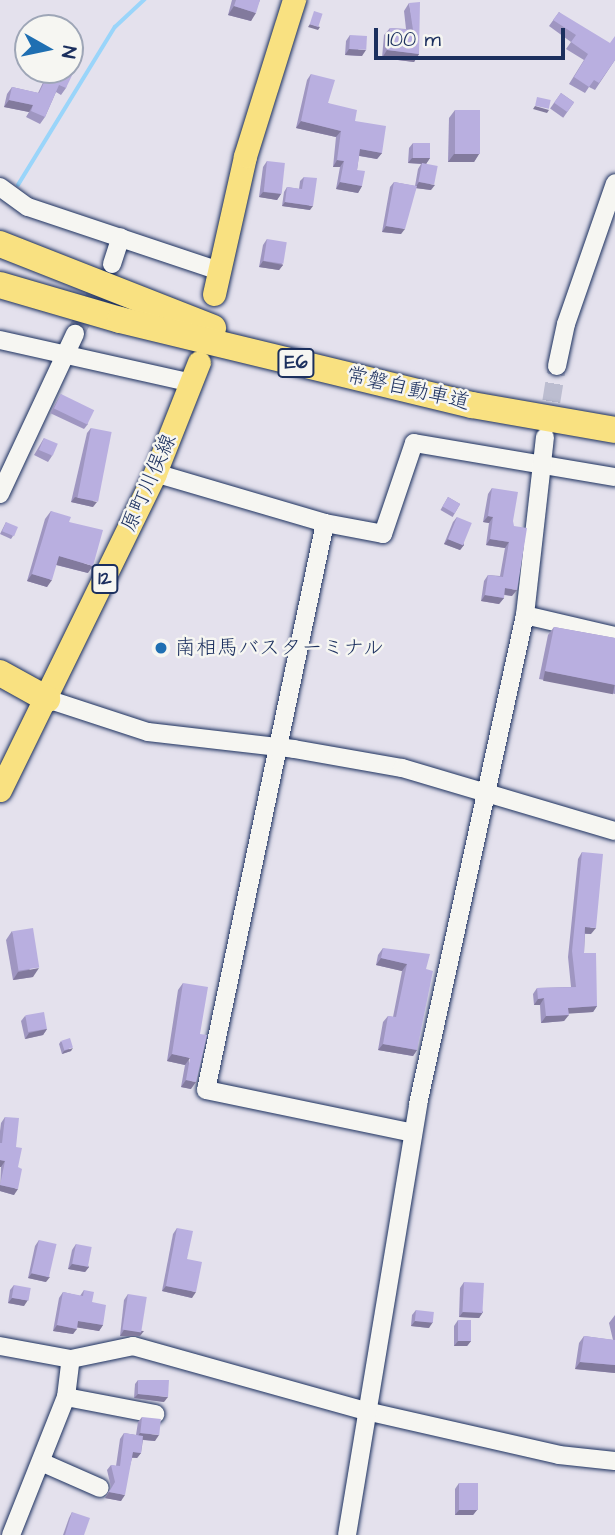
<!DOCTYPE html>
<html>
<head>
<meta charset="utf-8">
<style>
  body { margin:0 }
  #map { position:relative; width:615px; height:1535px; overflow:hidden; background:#e4e1ed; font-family:"Architects Daughter","Klee One",sans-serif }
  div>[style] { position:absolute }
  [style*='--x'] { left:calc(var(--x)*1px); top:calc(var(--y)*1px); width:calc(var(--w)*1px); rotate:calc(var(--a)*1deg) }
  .stream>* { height:3.5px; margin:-1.75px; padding:0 1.75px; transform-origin:1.75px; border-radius:1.75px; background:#9ad5fa }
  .minor-tunnel>* { height:18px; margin-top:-9px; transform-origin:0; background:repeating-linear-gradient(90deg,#bcbdd0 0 18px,transparent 0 27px) }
  .roads { filter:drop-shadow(0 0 2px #1b2f5e) drop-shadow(0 0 2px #1b2f5e) }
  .minor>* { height:18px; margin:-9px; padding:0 9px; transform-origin:9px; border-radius:9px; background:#f6f6f2 }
  .major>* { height:23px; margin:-11.5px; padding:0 11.5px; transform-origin:11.5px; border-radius:11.5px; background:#f9e181 }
  .highway>* { height:26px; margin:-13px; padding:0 13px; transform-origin:13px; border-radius:13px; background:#f9e181 }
  .wall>* { inset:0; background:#9f96c1; transform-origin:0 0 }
  .shaded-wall>* { inset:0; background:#827a9d; transform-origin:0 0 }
  .building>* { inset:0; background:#b9afe0; transform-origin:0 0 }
  .dots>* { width:19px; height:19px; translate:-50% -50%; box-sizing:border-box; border:4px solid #f6f6f2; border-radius:50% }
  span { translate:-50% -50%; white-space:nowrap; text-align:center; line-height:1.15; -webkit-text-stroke:5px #f6f6f2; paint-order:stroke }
  .shield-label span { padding:2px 5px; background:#f6f6f2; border:2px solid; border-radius:5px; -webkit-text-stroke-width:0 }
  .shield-label { font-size:19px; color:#1b2f5e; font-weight:700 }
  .street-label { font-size:21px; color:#1b2f5e }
  .poi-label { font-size:21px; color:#1b2f5e }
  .left { translate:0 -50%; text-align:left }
  .north { position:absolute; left:14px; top:14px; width:70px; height:70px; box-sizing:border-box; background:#f6f6f2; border:2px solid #9ea6b7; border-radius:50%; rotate:99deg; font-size:19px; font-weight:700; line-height:28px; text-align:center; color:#1b2f5e }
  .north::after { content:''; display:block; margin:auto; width:24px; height:32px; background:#1f6fb2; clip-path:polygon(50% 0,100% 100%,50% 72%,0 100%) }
  .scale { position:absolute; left:374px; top:28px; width:191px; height:32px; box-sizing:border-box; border:4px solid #1b2f5e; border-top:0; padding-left:9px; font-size:21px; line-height:24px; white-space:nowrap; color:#1b2f5e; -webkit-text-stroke:5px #f6f6f2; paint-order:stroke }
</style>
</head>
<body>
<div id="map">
  <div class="stream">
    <i style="--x:18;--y:185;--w:185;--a:-58.5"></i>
    <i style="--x:115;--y:27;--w:40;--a:-43"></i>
  </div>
  <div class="minor-tunnel">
    <i style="--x:75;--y:334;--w:66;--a:-61.9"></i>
    <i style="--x:547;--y:428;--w:63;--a:-80.8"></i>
  </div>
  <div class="roads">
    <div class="minor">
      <i style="--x:0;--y:187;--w:34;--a:36"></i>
      <i style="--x:28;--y:207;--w:201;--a:18.5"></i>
      <i style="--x:112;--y:264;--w:28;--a:-72"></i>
      <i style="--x:0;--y:340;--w:197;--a:12.6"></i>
      <i style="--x:557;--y:366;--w:43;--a:-77.9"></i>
      <i style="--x:566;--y:324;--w:149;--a:-70.8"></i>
      <i style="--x:155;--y:473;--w:177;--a:16.4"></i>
      <i style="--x:325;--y:523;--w:59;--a:10.7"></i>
      <i style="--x:383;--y:534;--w:96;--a:-71.2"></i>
      <i style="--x:414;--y:443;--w:204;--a:9.6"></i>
      <i style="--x:0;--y:494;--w:177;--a:-64.9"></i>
      <i style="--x:325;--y:523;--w:579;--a:101.85"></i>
      <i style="--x:206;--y:1090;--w:211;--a:11.7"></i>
      <i style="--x:525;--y:615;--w:92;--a:13.1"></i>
      <i style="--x:47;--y:699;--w:106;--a:18.1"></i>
      <i style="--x:148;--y:732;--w:147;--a:6.6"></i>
      <i style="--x:294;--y:749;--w:110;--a:10"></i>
      <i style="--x:402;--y:768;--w:222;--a:16.5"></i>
      <i style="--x:0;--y:1346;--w:72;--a:10.4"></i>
      <i style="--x:71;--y:1359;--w:63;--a:-11.8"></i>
      <i style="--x:133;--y:1346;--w:242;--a:15.6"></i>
      <i style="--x:366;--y:1411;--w:198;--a:12.8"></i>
      <i style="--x:559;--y:1455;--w:56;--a:6.1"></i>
      <i style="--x:66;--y:1397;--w:91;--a:10.8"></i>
      <i style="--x:41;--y:1462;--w:64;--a:23.8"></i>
      <i style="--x:11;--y:1535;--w:149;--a:-68.3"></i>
      <i style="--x:66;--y:1397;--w:38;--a:-83"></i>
      <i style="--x:347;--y:1535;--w:437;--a:-80.6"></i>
      <i style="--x:418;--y:1104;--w:501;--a:-77.66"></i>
      <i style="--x:525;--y:615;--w:179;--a:-83.6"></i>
    </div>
    <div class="major">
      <i style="--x:214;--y:294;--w:141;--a:-77.3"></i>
      <i style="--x:245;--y:156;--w:164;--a:-72.6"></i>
      <i style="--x:0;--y:790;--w:353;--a:-63.9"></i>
      <i style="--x:155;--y:473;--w:119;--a:-68.4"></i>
    </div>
    <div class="highway">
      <i style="--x:0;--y:244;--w:229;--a:21.5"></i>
      <i style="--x:0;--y:285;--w:125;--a:16.3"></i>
      <i style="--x:120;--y:320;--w:362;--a:13.6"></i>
      <i style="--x:472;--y:405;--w:145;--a:9.9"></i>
      <i style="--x:0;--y:673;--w:54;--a:29"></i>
    </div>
  </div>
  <div class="wall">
    <i style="clip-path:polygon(232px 0,260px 0,251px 21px,228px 15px)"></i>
    <i style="clip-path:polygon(409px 3px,419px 54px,414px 62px,382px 58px,384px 35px,390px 28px,406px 29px,404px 11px)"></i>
    <i style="clip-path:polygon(559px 12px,615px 60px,595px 90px,589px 87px,585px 93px,569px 84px,584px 60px,566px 49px,571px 42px,549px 26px)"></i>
    <i style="clip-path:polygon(350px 35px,362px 56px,345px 55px,346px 41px)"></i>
    <i style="clip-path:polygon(49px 70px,70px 70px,66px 88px,61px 95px,56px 92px,45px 117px,40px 124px,26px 117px,29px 112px,4px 107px,7px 94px,12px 87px,38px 93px)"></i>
    <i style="clip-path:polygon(311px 74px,328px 103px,355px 121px,382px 153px,377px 159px,359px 156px,357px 170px,362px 186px,358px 193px,336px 189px,340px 167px,333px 167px,336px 137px,296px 128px,307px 80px)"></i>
    <i style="left:561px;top:93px;width:16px;height:19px;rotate:35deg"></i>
    <i style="clip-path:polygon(455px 110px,479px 154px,474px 162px,448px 162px,449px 118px)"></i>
    <i style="clip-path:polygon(413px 143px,430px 158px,426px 164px,431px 190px,416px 188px,401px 234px,382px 232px,390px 187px,394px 182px,415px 186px,418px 169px,421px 164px,408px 163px,409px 148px)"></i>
    <i style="clip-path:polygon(267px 161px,281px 194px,277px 200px,259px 197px,263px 167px)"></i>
    <i style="clip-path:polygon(304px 177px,310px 210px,282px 206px,284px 192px,287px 187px,299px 189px,300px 181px)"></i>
    <i style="clip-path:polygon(267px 239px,283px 265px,279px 270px,259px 267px,263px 245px)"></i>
    <i style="clip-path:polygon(61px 394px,88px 424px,84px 429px,50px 413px)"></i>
    <i style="clip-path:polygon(91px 428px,93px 507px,71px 502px,87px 433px)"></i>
    <i style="clip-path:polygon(44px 438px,52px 456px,48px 462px,34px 455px)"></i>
    <i style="clip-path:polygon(492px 488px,513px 521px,512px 596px,504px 595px,504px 598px,499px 604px,481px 601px,484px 581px,488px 575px,500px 576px,505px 548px,486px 545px,489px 523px,483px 522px,488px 494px)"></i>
    <i style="left:448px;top:497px;width:14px;height:15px;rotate:30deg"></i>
    <i style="clip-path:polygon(51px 511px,69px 522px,88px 573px,56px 565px,47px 587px,27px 581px,45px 519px)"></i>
    <i style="clip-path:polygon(457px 517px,464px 545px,460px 550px,444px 544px,453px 522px)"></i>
    <i style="clip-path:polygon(6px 522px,13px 536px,11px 539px,0 534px)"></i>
    <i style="clip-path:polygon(554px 627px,615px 638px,615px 694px,539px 679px,548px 635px)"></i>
    <i style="clip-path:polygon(582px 852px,591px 934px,585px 934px,584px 953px,597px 1006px,593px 1012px,569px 1013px,564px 1021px,541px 1023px,540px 1005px,534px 1005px,533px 994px,537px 988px,571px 987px,568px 957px,578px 859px)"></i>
    <i style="clip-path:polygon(12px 931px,33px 977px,13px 980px,6px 940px)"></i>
    <i style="clip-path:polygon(383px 948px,426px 969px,417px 1050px,413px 1056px,378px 1050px,383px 1022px,388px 1016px,393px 1017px,402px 971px,376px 965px,378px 955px)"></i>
    <i style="clip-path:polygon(183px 983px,191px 1089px,181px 1087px,185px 1065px,167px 1061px,178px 990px)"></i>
    <i style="clip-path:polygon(25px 1016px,47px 1029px,43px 1035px,25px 1039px,21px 1021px)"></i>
    <i style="clip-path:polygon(61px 1041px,71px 1051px,62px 1054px,59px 1044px)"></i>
    <i style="clip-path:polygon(5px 1117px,16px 1147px,18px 1167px,14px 1195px,0 1191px,1px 1167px,0 1167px,0 1131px,1px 1123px)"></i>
    <i style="clip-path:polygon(177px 1228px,187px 1259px,192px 1298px,162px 1291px,173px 1234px)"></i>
    <i style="clip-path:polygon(39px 1240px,46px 1282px,28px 1278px,35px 1246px)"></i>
    <i style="clip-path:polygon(76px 1244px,89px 1267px,85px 1272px,68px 1269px,72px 1250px)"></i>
    <i style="clip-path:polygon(464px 1282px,483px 1312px,479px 1318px,459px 1317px,460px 1288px)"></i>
    <i style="clip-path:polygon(14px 1285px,24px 1306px,8px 1303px,10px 1290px)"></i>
    <i style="clip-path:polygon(84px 1290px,92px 1302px,103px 1325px,99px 1331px,77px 1327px,73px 1334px,53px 1331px,59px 1298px,63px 1292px,80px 1296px)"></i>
    <i style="clip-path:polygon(128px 1294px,140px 1336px,120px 1336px,124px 1300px)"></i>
    <i style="clip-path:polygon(416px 1310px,429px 1328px,411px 1326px,412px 1315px)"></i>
    <i style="clip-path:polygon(615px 1315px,615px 1373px,575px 1369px,579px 1343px,584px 1336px,613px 1340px,609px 1323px)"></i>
    <i style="clip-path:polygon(458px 1320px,471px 1341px,467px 1346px,454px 1346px,454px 1326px)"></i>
    <i style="clip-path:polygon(138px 1380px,164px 1402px,134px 1398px,135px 1384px)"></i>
    <i style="clip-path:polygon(142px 1417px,155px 1441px,143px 1440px,141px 1453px,137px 1458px,132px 1458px,121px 1501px,105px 1498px,111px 1487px,107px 1470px,111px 1465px,116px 1466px,120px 1439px,124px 1433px,136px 1435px,138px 1422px)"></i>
    <i style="clip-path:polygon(459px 1483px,477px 1510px,473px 1515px,455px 1515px,455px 1489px)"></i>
    <i style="clip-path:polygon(72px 1512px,84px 1535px,63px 1535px,69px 1518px)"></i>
  </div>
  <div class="shaded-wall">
    <i style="clip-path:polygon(234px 6px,256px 13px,251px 21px,228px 15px)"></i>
    <i style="clip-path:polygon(310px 24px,320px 27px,318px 30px,308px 27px)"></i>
    <i style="clip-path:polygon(349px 49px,366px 50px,362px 56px,345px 55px)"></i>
    <i style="clip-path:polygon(387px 50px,419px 54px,414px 62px,382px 58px)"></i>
    <i style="clip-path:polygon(9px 100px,33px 105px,29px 112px,4px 107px)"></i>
    <i style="clip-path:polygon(535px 106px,549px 110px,547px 113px,533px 109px)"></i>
    <i style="clip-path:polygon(301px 121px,341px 131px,336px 137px,296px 128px)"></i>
    <i style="clip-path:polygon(360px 149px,382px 153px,377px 159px,355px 155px)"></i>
    <i style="clip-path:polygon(454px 154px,479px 154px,474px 162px,448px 162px)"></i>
    <i style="clip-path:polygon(412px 158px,430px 158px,426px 164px,408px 163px)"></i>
    <i style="clip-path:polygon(337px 160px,344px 161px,340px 167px,333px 167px)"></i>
    <i style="clip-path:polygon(340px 182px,362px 186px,358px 193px,336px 189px)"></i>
    <i style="clip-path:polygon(419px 182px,435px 185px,431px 190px,415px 188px)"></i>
    <i style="clip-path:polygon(263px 192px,281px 194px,277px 200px,259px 197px)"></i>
    <i style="clip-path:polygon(285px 202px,313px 206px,310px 210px,282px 206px)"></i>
    <i style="clip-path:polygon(386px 226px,405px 229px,401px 234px,382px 232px)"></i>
    <i style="clip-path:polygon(263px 261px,283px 265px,279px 270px,259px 267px)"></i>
    <i style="clip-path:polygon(75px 497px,97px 502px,93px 507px,71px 502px)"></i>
    <i style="clip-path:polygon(488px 516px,493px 517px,489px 523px,483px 522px)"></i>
    <i style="clip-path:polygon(448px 539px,464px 545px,460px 550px,444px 544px)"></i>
    <i style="clip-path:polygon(490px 539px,509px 542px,505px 548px,486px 545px)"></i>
    <i style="clip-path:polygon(59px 556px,93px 566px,88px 573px,53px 564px)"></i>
    <i style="clip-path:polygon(32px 574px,52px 580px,47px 587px,27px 581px)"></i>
    <i style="clip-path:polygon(505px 588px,517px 590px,512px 596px,501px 594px)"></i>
    <i style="clip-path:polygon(485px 595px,504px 598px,499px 604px,481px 601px)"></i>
    <i style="left:545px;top:671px;width:71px;height:10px;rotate:11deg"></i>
    <i style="clip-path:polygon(585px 927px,596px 928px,591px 934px,580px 933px)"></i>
    <i style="clip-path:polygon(381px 958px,407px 964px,402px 971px,376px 965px)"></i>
    <i style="clip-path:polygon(39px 968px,33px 977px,13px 980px,18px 972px)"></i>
    <i style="clip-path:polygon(544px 998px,540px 1005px,534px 1005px,538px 999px)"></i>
    <i style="clip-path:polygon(597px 1006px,593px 1012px,564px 1014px,568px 1008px)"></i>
    <i style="clip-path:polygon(569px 1015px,564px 1021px,541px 1023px,546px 1016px)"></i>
    <i style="clip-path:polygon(47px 1029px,43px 1035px,25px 1039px,29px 1033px)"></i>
    <i style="clip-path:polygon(383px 1044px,417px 1050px,413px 1056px,378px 1050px)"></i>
    <i style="clip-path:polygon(73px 1048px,71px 1051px,62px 1054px,64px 1051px)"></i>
    <i style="clip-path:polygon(172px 1054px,190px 1058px,185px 1065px,167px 1061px)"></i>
    <i style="clip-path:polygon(186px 1080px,196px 1082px,191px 1089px,181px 1087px)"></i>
    <i style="clip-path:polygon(0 1160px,5px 1161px,1px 1167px,0 1167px)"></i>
    <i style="clip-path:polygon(0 1185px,18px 1189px,14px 1195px,0 1191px)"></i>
    <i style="clip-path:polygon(72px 1264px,89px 1267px,85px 1272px,68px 1269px)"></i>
    <i style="clip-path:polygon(32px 1273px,50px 1277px,46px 1282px,28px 1278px)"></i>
    <i style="clip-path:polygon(166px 1286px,196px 1292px,192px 1298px,162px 1291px)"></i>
    <i style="clip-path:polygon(12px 1298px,28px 1300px,24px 1306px,8px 1303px)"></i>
    <i style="clip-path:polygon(463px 1312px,483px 1312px,479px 1318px,459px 1317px)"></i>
    <i style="clip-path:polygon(78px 1321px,103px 1325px,99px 1331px,74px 1327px)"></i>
    <i style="clip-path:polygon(415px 1321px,433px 1322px,429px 1328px,411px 1326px)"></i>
    <i style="clip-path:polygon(57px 1325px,77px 1329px,73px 1334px,53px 1331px)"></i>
    <i style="clip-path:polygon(124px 1330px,144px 1331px,140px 1336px,120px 1336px)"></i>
    <i style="clip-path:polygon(458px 1341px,471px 1341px,467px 1346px,454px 1346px)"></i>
    <i style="clip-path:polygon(580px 1362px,615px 1365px,615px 1373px,575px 1369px)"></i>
    <i style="clip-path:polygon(138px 1394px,168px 1397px,164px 1402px,134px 1398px)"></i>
    <i style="clip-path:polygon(140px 1433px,159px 1435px,155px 1441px,136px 1439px)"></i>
    <i style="clip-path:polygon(133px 1452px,141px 1453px,137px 1458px,129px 1457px)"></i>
    <i style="clip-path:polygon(109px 1492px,125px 1495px,121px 1501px,105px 1498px)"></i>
    <i style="clip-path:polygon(459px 1510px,477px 1510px,473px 1515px,455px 1515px)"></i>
  </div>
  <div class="building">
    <i style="clip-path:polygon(236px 0,260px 0,256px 13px,234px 6px)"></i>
    <i style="clip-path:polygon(420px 2px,419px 54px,387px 50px,390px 28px,413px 30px,409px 3px)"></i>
    <i style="left:314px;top:11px;width:9px;height:14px;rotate:18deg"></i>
    <i style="clip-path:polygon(559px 12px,610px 43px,615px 36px,615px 60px,599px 83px,594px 80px,589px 87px,574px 77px,588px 54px,571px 42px,576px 35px,553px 20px)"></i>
    <i style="left:350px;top:35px;width:17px;height:14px;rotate:3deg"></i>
    <i style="clip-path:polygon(70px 61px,77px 65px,66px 88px,59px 85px,45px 117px,31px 111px,33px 105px,9px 100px,12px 87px,39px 93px,50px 70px,70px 70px)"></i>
    <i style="clip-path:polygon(311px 74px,335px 80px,328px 103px,357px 110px,355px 121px,386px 126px,382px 153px,360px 149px,357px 170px,365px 171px,362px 186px,340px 182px,344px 161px,337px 160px,341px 131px,301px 121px)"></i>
    <i style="left:561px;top:93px;width:16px;height:12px;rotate:35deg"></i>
    <i style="left:537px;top:97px;width:14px;height:9px;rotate:12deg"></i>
    <i style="left:455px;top:110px;width:25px;height:44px"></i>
    <i style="left:413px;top:143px;width:17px;height:15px"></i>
    <i style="left:267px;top:161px;width:18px;height:31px;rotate:6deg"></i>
    <i style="left:422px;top:163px;width:16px;height:19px;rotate:11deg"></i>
    <i style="clip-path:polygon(304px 177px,317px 178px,313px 206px,285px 202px,287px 187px,302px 189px)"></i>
    <i style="clip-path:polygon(394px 182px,417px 186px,405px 229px,386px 226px)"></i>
    <i style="left:267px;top:239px;width:20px;height:22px;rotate:9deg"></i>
    <i style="left:61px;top:394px;width:37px;height:16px;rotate:26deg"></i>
    <i style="left:91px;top:428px;width:21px;height:71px;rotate:11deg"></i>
    <i style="left:44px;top:438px;width:15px;height:13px;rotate:23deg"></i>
    <i style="clip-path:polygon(492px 488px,518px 492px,513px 521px,514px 526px,527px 528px,517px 590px,505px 588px,504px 598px,485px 595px,488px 575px,503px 577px,509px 542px,490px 539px,493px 517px,488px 516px)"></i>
    <i style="left:448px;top:497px;width:14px;height:11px;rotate:30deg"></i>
    <i style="clip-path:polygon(51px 511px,71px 517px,69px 522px,103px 530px,93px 566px,59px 556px,52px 580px,32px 574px)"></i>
    <i style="left:457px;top:517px;width:16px;height:24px;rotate:22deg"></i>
    <i style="left:6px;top:522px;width:13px;height:10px;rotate:23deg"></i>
    <i style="clip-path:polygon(554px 627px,615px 638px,615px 685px,545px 671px)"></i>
    <i style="clip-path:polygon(582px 852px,603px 854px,596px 928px,585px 927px,584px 953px,596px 953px,597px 1006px,568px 1008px,569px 1015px,546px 1016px,544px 998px,538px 999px,537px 988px,576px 987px,572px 951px)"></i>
    <i style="left:33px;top:928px;width:40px;height:21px;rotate:81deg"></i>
    <i style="clip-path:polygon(383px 948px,430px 954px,426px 969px,433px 971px,417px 1050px,383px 1044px,388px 1016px,396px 1017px,407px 964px,381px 958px)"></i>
    <i style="clip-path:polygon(183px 983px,208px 987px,200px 1034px,207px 1035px,196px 1082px,186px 1080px,190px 1058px,172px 1054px)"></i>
    <i style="left:44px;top:1012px;width:17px;height:19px;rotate:80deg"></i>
    <i style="left:70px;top:1038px;width:10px;height:9px;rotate:73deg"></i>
    <i style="clip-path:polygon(5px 1117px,19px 1118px,16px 1147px,22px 1148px,18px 1167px,22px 1169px,18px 1189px,0 1185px,5px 1161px,0 1160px,0 1143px,2px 1143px)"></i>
    <i style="clip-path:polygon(177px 1228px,193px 1231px,187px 1259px,202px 1262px,196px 1292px,166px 1286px)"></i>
    <i style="left:39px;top:1240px;width:18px;height:34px;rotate:13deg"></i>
    <i style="left:76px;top:1244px;width:16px;height:20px;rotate:11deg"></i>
    <i style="left:464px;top:1282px;width:20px;height:30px;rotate:3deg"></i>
    <i style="left:14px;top:1285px;width:17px;height:13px;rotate:10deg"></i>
    <i style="clip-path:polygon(84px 1290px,94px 1292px,92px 1302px,106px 1305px,103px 1325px,78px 1321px,77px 1329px,57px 1325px,63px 1292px,83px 1296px)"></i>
    <i style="left:128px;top:1294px;width:19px;height:36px;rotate:9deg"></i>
    <i style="left:416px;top:1310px;width:18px;height:11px;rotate:6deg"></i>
    <i style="left:458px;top:1320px;width:13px;height:21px"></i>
    <i style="clip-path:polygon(584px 1336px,615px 1340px,615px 1365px,580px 1362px)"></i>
    <i style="clip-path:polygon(138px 1380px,169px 1380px,168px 1397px,138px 1394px)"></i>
    <i style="left:142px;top:1417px;width:19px;height:16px;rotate:6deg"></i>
    <i style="clip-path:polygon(124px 1433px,143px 1436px,141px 1453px,133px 1452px,125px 1495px,109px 1492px,115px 1482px,111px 1465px,120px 1466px)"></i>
    <i style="left:459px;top:1483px;width:19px;height:27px"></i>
    <i style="clip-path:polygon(72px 1512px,90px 1518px,84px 1535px,65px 1535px)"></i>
  </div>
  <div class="dots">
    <i style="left:161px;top:648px;background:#1f6fb2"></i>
  </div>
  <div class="shield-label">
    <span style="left:296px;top:363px">E6</span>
    <span style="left:105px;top:579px">12</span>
  </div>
  <div class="street-label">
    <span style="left:408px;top:389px;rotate:13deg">常磐自動車道</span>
    <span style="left:149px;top:483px;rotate:-66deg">原町川俣線</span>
  </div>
  <div class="poi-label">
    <span class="left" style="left:175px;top:648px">南相馬バスターミナル</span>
  </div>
  <div class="north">N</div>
  <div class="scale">100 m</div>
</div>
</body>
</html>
